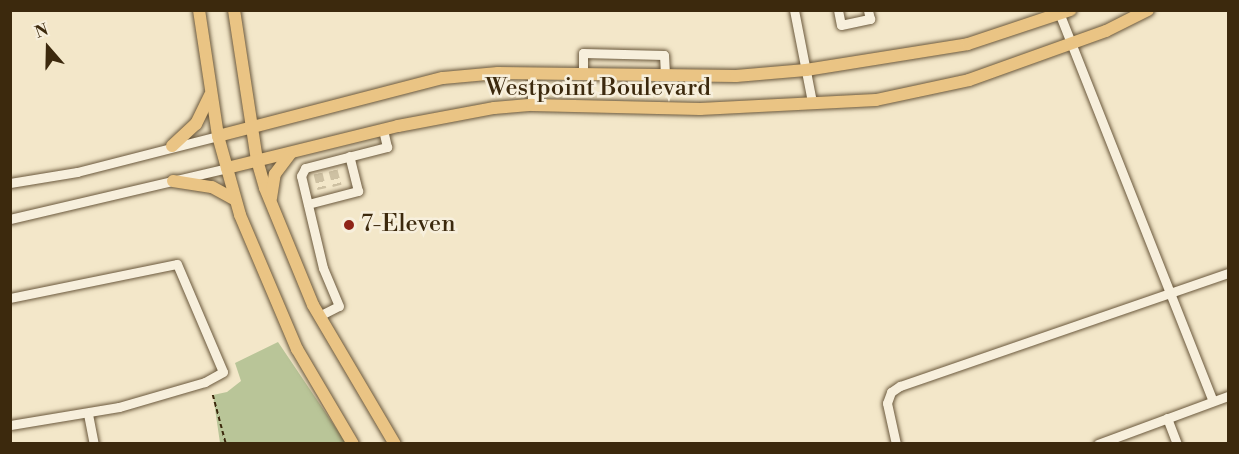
<!DOCTYPE html>
<html>
<head>
<meta charset="utf-8">
<style>
  body { margin:0 }
  #map { position:relative; width:1239px; height:454px; overflow:hidden; background:#f3e7c9; font-family:"Libre Bodoni",serif }
  div>[style] { position:absolute }
  [style*='--x'] { left:calc(var(--x)*1px); top:calc(var(--y)*1px); width:calc(var(--w)*1px); rotate:calc(var(--a)*1deg) }
  .green>* { inset:0; background:#b9c598 }
  .minor-tunnel>* { height:9px; margin-top:-4.5px; transform-origin:0; background:repeating-linear-gradient(90deg,#cec1a3 0 9px,transparent 0 13.5px) }
  .path>* { height:1.5px; margin-top:-0.75px; transform-origin:0; background:repeating-linear-gradient(90deg,#3c290d 0 4.5px,transparent 0 7.5px) }
  .roads { filter:drop-shadow(0 0 2px #6a583c) drop-shadow(0 0 2px #6a583c) }
  .minor>* { height:9px; margin:-4.5px; padding:0 4.5px; transform-origin:4.5px; border-radius:4.5px; background:#f7efdc }
  .major>* { height:12px; margin:-6px; padding:0 6px; transform-origin:6px; border-radius:6px; background:#eac484 }
  .dots>* { width:16px; height:16px; translate:-50% -50%; box-sizing:border-box; border:3px solid #f7efdc; border-radius:50% }
  span { translate:-50% -50%; white-space:nowrap; text-align:center; line-height:1.15; -webkit-text-stroke:5px #f7efdc; paint-order:stroke }
  .street-label { font-size:24px; color:#3c290d }
  .poi-label { font-size:24px; color:#3c290d }
  .left { translate:0 -50%; text-align:left }
  .frame { position:absolute; inset:0; border:12px solid #3c290d; pointer-events:none }
  .north { position:absolute; left:18px; top:18px; width:60px; height:60px; -webkit-text-stroke:4px #f7efdc; paint-order:stroke; rotate:340deg; font-size:16px; font-weight:700; line-height:24px; text-align:center; color:#3c290d }
  .north::after { content:''; display:block; margin:auto; width:21px; height:27px; background:#3c290d; clip-path:polygon(50% 0,100% 100%,50% 72%,0 100%) }
</style>
</head>
<body>
<div id="map">
  <div class="green">
    <i style="clip-path:polygon(278px 342px,346px 443px,220px 443px,213px 395px,227px 392px,241px 381px,235px 363px)"></i>
  </div>
  <div class="minor-tunnel">
    <i style="--x:333;--y:170;--w:16;--a:75"></i>
    <i style="--x:318;--y:173;--w:16;--a:76"></i>
  </div>
  <div class="path">
    <i style="--x:213;--y:395;--w:51;--a:75.1"></i>
  </div>
  <div class="roads">
    <div class="minor">
      <i style="--x:794;--y:10;--w:94;--a:78.9"></i>
      <i style="--x:838;--y:10;--w:15;--a:79"></i>
      <i style="--x:841;--y:25;--w:30;--a:-12"></i>
      <i style="--x:870;--y:19;--w:9;--a:-103"></i>
      <i style="--x:1060;--y:15;--w:415;--a:68.4"></i>
      <i style="--x:583;--y:74;--w:21;--a:-90"></i>
      <i style="--x:583;--y:53;--w:81;--a:1.4"></i>
      <i style="--x:664;--y:55;--w:20;--a:87"></i>
      <i style="--x:532;--y:105;--w:31;--a:-90"></i>
      <i style="--x:10;--y:183;--w:68;--a:-9.3"></i>
      <i style="--x:77;--y:172;--w:146;--a:-14.3"></i>
      <i style="--x:308;--y:204;--w:52;--a:-14.6"></i>
      <i style="--x:358;--y:191;--w:36;--a:-104"></i>
      <i style="--x:10;--y:219;--w:223;--a:-13.2"></i>
      <i style="--x:10;--y:298;--w:170;--a:-11.5"></i>
      <i style="--x:177;--y:264;--w:117;--a:66.9"></i>
      <i style="--x:223;--y:372;--w:21;--a:151"></i>
      <i style="--x:205;--y:382;--w:90;--a:163.8"></i>
      <i style="--x:119;--y:407;--w:110;--a:170.6"></i>
      <i style="--x:319;--y:316;--w:22;--a:-27"></i>
      <i style="--x:339;--y:306;--w:41;--a:-112.8"></i>
      <i style="--x:323;--y:268;--w:95;--a:-103.4"></i>
      <i style="--x:301;--y:176;--w:9;--a:-63"></i>
      <i style="--x:305;--y:168;--w:85;--a:-14.4"></i>
      <i style="--x:387;--y:147;--w:18;--a:-103"></i>
      <i style="--x:88;--y:414;--w:31;--a:79"></i>
      <i style="--x:1167;--y:418;--w:28;--a:69"></i>
      <i style="--x:896;--y:444;--w:42;--a:-102.4"></i>
      <i style="--x:887;--y:403;--w:12;--a:-70"></i>
      <i style="--x:891;--y:392;--w:11;--a:-34"></i>
      <i style="--x:900;--y:386;--w:347;--a:-19"></i>
      <i style="--x:1098;--y:444;--w:139;--a:-20.3"></i>
    </div>
    <div class="major">
      <i style="--x:199;--y:10;--w:127;--a:81.4"></i>
      <i style="--x:218;--y:136;--w:82;--a:74.4"></i>
      <i style="--x:240;--y:215;--w:146;--a:67"></i>
      <i style="--x:297;--y:349;--w:110;--a:59.5"></i>
      <i style="--x:234;--y:10;--w:152;--a:81.3"></i>
      <i style="--x:257;--y:160;--w:29;--a:74"></i>
      <i style="--x:265;--y:188;--w:126;--a:67.7"></i>
      <i style="--x:313;--y:305;--w:161;--a:59.5"></i>
      <i style="--x:218;--y:136;--w:232;--a:-14.5"></i>
      <i style="--x:443;--y:78;--w:55;--a:-5.2"></i>
      <i style="--x:498;--y:73;--w:238;--a:0.7"></i>
      <i style="--x:736;--y:76;--w:70;--a:-4.9"></i>
      <i style="--x:806;--y:70;--w:164;--a:-9.1"></i>
      <i style="--x:968;--y:44;--w:108;--a:-18.4"></i>
      <i style="--x:172;--y:146;--w:33;--a:-43"></i>
      <i style="--x:196;--y:124;--w:32;--a:-64"></i>
      <i style="--x:227;--y:168;--w:176;--a:-13.8"></i>
      <i style="--x:398;--y:126;--w:98;--a:-10.6"></i>
      <i style="--x:494;--y:108;--w:38;--a:-5"></i>
      <i style="--x:532;--y:105;--w:168;--a:1.4"></i>
      <i style="--x:700;--y:109;--w:176;--a:-2.9"></i>
      <i style="--x:876;--y:100;--w:95;--a:-12.1"></i>
      <i style="--x:969;--y:80;--w:145;--a:-19.7"></i>
      <i style="--x:1106;--y:31;--w:47;--a:-26.6"></i>
      <i style="--x:173;--y:181;--w:39;--a:9"></i>
      <i style="--x:212;--y:187;--w:26;--a:29"></i>
      <i style="--x:271;--y:198;--w:24;--a:-81"></i>
      <i style="--x:275;--y:174;--w:26;--a:-53"></i>
    </div>
  </div>
  <div class="dots">
    <i style="left:349px;top:225px;background:#8f2418"></i>
  </div>
  <div class="street-label">
    <span style="left:598px;top:89px">Westpoint Boulevard</span>
  </div>
  <div class="poi-label">
    <span class="left" style="left:361px;top:225px">7-Eleven</span>
  </div>
  <div class="frame"></div>
  <div class="north">N</div>
</div>
</body>
</html>
